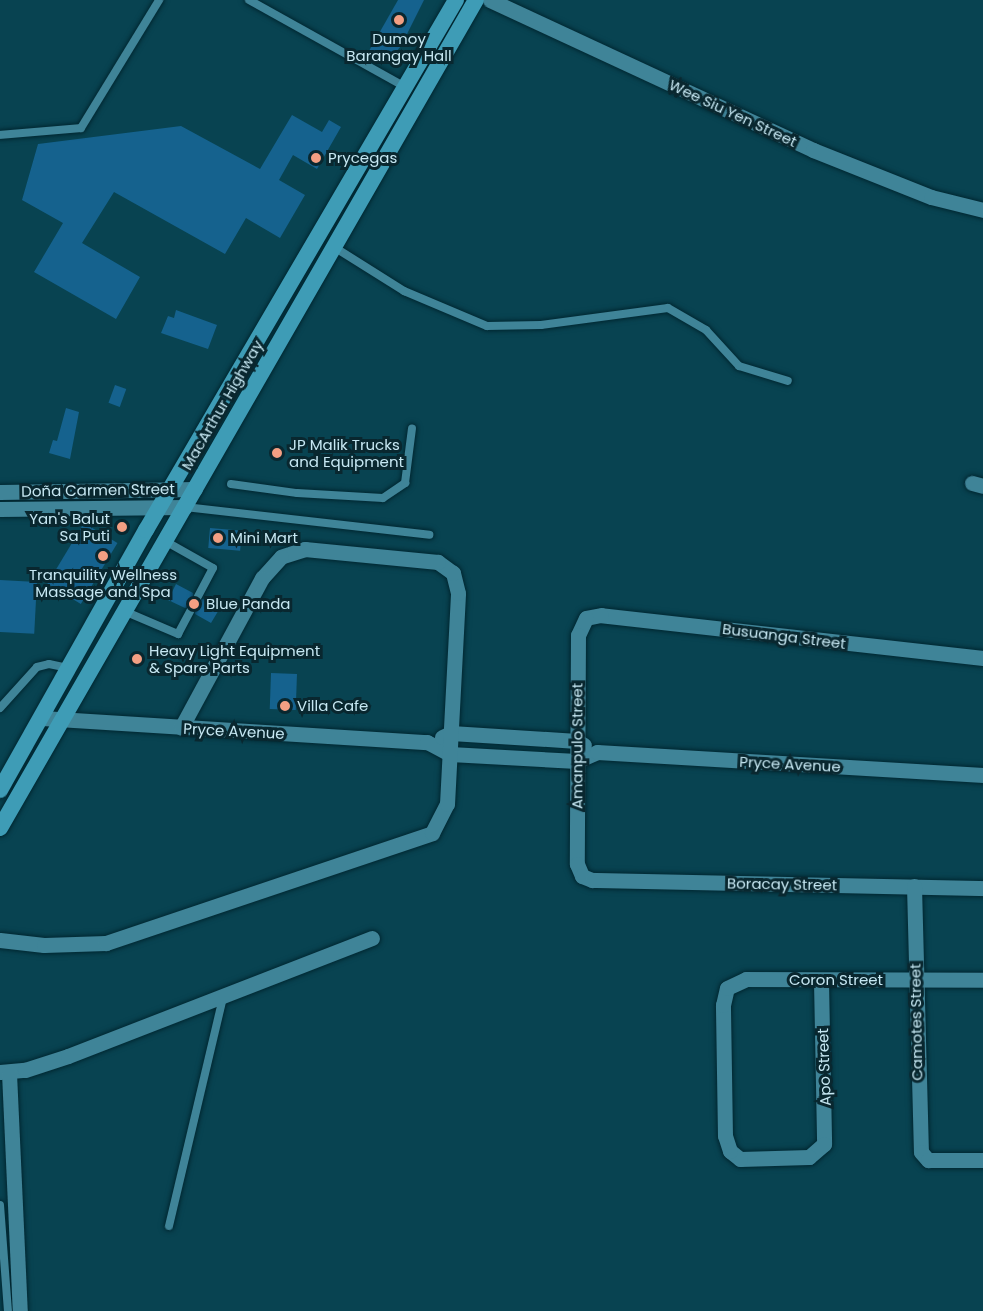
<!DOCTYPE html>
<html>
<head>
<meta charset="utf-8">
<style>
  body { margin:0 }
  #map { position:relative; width:983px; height:1311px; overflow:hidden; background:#084351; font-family:Poppins,sans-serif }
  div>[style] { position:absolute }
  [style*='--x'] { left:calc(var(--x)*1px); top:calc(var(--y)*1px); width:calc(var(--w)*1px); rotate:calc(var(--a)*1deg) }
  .building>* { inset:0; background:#15628e; transform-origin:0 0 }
  .roads { filter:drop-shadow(0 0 2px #012731) drop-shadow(0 0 2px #012731) }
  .service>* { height:8px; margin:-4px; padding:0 4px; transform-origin:4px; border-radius:4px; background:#3f8498 }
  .minor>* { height:15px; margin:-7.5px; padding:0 7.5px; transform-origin:7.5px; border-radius:7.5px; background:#3f8498 }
  .trunk>* { height:16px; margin:-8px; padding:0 8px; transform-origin:8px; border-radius:8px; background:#3e9cb6 }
  .dots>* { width:16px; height:16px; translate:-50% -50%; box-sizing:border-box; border:3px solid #09272f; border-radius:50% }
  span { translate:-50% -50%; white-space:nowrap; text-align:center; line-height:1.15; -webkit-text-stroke:6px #09272f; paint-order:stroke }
  .poi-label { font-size:15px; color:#c6e7f2 }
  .left { translate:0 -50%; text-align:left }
  .right { translate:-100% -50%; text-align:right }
  .street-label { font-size:15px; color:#c6e7f2 }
</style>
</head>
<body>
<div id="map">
  <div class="building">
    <i style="clip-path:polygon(398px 0,424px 0,401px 46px,388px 62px,369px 51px)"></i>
    <i style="clip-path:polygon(292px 115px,322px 132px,329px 120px,341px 127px,317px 169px,293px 155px,279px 180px,305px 195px,280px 238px,246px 218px,225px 254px,114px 192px,82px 243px,140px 277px,116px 319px,34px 272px,63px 223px,22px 200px,38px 144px,181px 126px,260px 169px)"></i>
    <i style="clip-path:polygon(176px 310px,217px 325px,208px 349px,161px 333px,168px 316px,174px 318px)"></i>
    <i style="left:115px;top:385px;width:12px;height:19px;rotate:20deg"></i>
    <i style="clip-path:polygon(66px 408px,79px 412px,70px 459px,49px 453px,53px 440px,57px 441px)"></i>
    <i style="left:84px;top:523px;width:39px;height:71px;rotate:31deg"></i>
    <i style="left:210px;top:528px;width:32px;height:20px;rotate:5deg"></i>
    <i style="left:0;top:580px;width:37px;height:52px;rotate:3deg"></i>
    <i style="clip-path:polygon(176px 584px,193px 593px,195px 601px,203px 599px,220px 608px,211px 623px,195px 614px,193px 606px,185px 608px,168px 600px)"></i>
    <i style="left:271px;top:673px;width:26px;height:36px;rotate:2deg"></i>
  </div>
  <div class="roads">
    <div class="service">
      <i style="--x:249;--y:0;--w:179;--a:29.1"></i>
      <i style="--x:0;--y:135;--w:81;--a:-4.9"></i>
      <i style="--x:81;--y:128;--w:150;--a:-58.6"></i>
      <i style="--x:334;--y:247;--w:83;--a:32.2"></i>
      <i style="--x:404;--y:291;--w:90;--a:22.9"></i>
      <i style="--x:487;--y:326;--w:54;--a:-1.1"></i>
      <i style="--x:541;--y:325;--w:128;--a:-7.6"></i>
      <i style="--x:668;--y:308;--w:44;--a:30.1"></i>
      <i style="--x:706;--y:330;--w:49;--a:47.5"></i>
      <i style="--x:739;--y:366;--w:51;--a:17"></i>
      <i style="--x:231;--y:484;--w:67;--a:7.8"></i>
      <i style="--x:297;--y:493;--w:86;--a:3.3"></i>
      <i style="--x:383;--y:498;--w:27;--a:-34"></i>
      <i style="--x:405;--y:483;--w:55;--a:-82.7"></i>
      <i style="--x:185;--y:507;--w:246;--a:6.5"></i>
      <i style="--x:165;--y:541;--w:55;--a:29.4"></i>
      <i style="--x:213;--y:568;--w:32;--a:118"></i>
      <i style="--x:124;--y:611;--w:59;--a:23.1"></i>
      <i style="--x:178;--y:634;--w:26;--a:-62"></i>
      <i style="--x:0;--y:708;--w:55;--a:-47.9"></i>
      <i style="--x:37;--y:667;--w:12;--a:-14"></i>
      <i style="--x:49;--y:664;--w:19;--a:12"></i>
      <i style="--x:0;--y:1205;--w:106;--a:85.7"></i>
      <i style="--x:169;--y:1226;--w:235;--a:-76.7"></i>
    </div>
    <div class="minor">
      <i style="--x:490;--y:0;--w:356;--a:24.9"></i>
      <i style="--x:813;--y:150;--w:127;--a:21.7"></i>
      <i style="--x:931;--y:197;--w:54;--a:14"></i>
      <i style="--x:972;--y:483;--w:11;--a:15"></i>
      <i style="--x:0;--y:492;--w:195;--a:-0.9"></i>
      <i style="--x:0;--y:509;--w:185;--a:-0.6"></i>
      <i style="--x:983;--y:658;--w:384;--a:-173.6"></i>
      <i style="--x:601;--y:615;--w:15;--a:169"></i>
      <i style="--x:586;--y:618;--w:19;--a:115"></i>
      <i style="--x:578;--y:635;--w:229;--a:90.3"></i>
      <i style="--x:577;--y:864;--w:13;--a:67"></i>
      <i style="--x:582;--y:876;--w:11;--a:22"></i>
      <i style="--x:592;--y:880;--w:391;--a:1.2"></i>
      <i style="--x:42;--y:718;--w:386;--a:3.6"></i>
      <i style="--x:427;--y:742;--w:26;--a:28"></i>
      <i style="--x:450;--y:754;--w:127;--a:3.2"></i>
      <i style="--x:577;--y:761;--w:22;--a:-24"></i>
      <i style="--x:597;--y:752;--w:387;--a:3.4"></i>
      <i style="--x:442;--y:737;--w:10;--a:-24"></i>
      <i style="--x:451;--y:733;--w:126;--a:3.6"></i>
      <i style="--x:577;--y:741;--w:8;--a:30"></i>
      <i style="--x:914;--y:886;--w:266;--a:88.5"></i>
      <i style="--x:921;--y:1152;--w:11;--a:49"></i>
      <i style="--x:928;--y:1160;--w:55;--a:0"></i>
      <i style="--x:0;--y:940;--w:44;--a:6.5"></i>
      <i style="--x:44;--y:945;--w:62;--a:-1.8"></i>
      <i style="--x:106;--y:943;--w:344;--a:-18.6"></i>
      <i style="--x:432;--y:833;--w:33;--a:-63"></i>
      <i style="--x:447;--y:804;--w:211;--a:-87"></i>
      <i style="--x:458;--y:593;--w:21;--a:-104"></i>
      <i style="--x:453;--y:573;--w:19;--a:-144"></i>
      <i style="--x:438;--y:562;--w:134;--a:-174.4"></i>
      <i style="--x:305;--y:549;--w:25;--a:162"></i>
      <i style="--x:281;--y:557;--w:28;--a:132"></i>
      <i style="--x:262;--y:578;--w:170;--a:118.4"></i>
      <i style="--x:821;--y:981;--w:163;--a:88.9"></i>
      <i style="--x:824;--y:1144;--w:20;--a:139"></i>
      <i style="--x:809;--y:1157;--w:69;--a:178.3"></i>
      <i style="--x:740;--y:1159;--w:13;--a:-141"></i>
      <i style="--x:730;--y:1151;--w:16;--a:-108"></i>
      <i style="--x:725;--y:1136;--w:131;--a:-90.9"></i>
      <i style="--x:723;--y:1005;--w:17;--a:-77"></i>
      <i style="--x:727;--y:988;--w:21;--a:-25"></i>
      <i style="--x:746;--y:979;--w:237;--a:0.2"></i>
      <i style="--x:0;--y:1072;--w:25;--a:-5"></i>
      <i style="--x:25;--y:1070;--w:45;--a:-18"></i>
      <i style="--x:68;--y:1056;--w:326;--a:-21.2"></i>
      <i style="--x:9;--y:1073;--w:238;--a:87.4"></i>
    </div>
    <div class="trunk">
      <i style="--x:0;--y:790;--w:298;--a:-60.7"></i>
      <i style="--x:146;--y:530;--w:614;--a:-59.68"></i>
      <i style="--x:0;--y:828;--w:955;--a:-60.11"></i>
    </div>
  </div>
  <div class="dots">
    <i style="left:399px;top:20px;background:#f39f83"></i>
    <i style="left:316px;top:158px;background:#f39f83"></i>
    <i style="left:277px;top:453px;background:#f39f83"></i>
    <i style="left:122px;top:527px;background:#f39f83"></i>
    <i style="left:218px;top:538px;background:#f39f83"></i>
    <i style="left:103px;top:556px;background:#f39f83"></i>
    <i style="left:194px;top:604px;background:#f39f83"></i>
    <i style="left:137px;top:659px;background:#f39f83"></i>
    <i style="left:285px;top:706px;background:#f39f83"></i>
  </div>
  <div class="poi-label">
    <span style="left:399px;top:47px">Dumoy<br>Barangay Hall</span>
    <span class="left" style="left:328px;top:158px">Prycegas</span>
    <span class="left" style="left:289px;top:453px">JP Malik Trucks<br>and Equipment</span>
    <span class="right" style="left:110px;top:527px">Yan's Balut<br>Sa Puti</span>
    <span class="left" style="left:230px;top:538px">Mini Mart</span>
    <span style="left:103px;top:583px">Tranquility Wellness<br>Massage and Spa</span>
    <span class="left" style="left:206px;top:604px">Blue Panda</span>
    <span class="left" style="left:149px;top:659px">Heavy Light Equipment<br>&amp; Spare Parts</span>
    <span class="left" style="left:297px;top:706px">Villa Cafe</span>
  </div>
  <div class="street-label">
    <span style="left:733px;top:113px;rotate:25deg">Wee Siu Yen Street</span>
    <span style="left:222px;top:405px;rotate:-60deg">MacArthur Highway</span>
    <span style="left:98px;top:490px;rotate:-1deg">Doña Carmen Street</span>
    <span style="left:784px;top:636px;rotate:7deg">Busuanga Street</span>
    <span style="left:234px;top:731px;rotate:3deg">Pryce Avenue</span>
    <span style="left:577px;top:746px;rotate:-90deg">Amanpulo Street</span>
    <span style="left:790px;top:764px;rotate:3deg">Pryce Avenue</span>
    <span style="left:782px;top:884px;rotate:1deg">Boracay Street</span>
    <span style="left:836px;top:980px">Coron Street</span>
    <span style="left:916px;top:1022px;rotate:-91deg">Camotes Street</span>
    <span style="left:824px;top:1067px;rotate:-92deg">Apo Street</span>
  </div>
</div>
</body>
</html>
